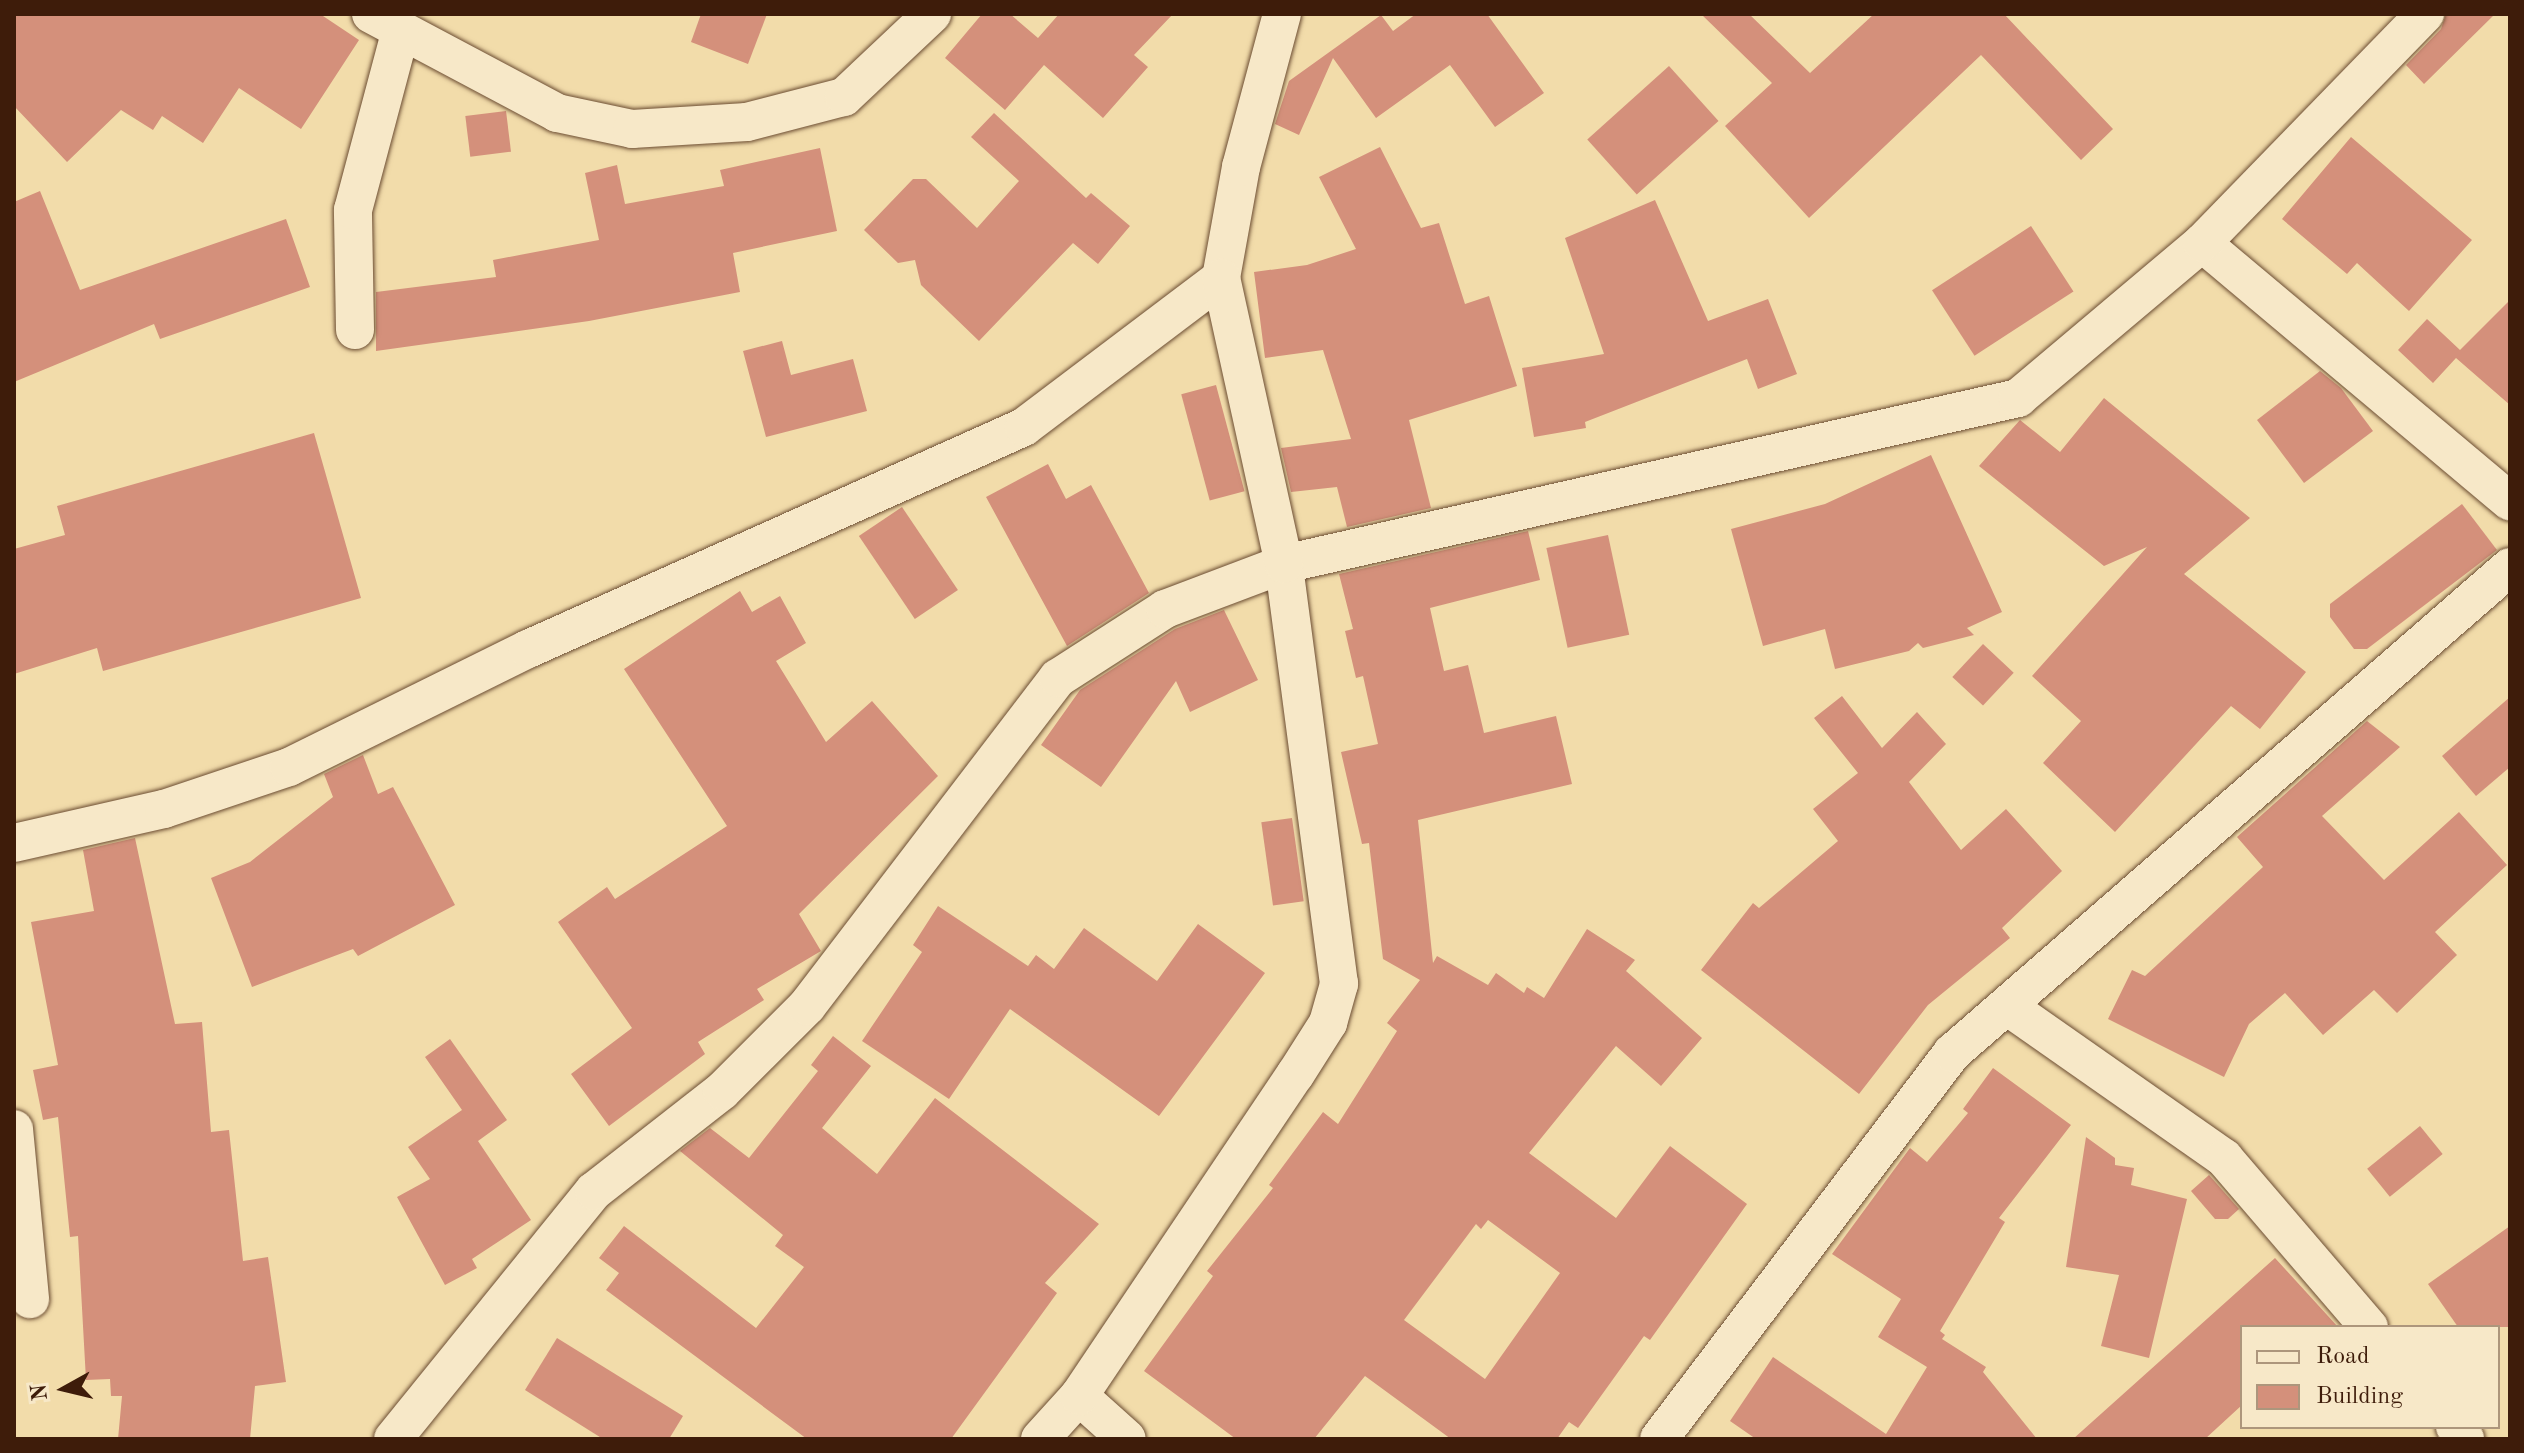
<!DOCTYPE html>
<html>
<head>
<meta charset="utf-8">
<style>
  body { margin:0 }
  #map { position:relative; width:2524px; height:1453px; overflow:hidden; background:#f2dcaa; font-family:"Old Standard TT",serif }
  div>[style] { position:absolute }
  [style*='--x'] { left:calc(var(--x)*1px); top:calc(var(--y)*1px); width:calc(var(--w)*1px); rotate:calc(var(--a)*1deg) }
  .building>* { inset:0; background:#d4907b; transform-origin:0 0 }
  .roads { filter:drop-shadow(0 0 2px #6b4c32) drop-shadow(0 0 2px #6b4c32) }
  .minor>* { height:38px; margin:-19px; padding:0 19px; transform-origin:19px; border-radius:19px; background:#f7e8c8 }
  span { translate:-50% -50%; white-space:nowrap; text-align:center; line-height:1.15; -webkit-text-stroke:7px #f7e8c8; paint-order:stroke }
  .frame { position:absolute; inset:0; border:16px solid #3e1c0a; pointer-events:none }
  .legend { position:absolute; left:2240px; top:1325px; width:260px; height:104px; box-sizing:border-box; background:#f7e8c8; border:2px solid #ad967c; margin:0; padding:10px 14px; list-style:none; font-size:24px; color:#3e1c0a }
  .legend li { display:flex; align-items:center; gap:16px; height:40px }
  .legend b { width:40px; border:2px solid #ad967c }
  .north { position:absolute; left:24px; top:1349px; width:80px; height:80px; -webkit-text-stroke:6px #f7e8c8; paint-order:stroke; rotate:262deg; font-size:22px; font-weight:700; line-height:32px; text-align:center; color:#3e1c0a }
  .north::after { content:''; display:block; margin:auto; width:28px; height:36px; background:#3e1c0a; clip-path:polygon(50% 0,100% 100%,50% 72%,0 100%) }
</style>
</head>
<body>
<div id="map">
  <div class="building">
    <i style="clip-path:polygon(14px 14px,320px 14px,359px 40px,301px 129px,239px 88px,203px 143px,162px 116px,153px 130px,121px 110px,67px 162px,14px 106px)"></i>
    <i style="clip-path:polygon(701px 14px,767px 14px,748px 64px,691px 42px)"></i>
    <i style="clip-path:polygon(982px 14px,1010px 14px,1038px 38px,1059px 14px,1173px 14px,1134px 55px,1148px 67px,1103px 118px,1044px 65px,1005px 110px,945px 58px)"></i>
    <i style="clip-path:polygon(1416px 14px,1487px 14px,1544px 93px,1495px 127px,1450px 65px,1376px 118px,1333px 58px,1299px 135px,1275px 124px,1289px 81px,1381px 15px,1393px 31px)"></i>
    <i style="clip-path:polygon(1701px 14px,1749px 14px,1810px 73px,1874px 14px,2004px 14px,2113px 129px,2081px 160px,1981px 55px,1809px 218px,1725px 126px,1772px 83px)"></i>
    <i style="clip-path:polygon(2446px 14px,2495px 14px,2424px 84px,2406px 65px,2441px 29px)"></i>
    <i style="left:1669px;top:66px;width:74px;height:110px;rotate:48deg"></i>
    <i style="left:506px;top:111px;width:41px;height:41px;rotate:83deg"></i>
    <i style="clip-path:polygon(994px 113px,1086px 198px,1091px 193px,1130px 226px,1098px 264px,1073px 243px,979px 341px,921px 285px,915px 260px,898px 263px,864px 230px,913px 179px,926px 179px,977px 228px,1019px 181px,971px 137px)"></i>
    <i style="clip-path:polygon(2351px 137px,2472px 240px,2409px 311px,2357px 263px,2347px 274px,2282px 219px)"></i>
    <i style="clip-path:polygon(1380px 147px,1421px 228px,1439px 223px,1465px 304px,1489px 296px,1517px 386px,1409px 420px,1431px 508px,1347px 527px,1337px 487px,1291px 492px,1281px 448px,1351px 439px,1323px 350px,1265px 358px,1254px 272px,1307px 265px,1356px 249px,1319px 177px)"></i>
    <i style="clip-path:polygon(820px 148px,837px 231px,733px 253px,740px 292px,589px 321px,376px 351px,376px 292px,496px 277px,493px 260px,599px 240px,585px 173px,617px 165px,625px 204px,724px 186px,720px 170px)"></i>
    <i style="clip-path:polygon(40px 191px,80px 290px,286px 219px,310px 287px,160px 339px,154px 324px,14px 382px,14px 202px)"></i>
    <i style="clip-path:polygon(1655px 200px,1708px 321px,1768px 299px,1797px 374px,1758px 389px,1747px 359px,1585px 422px,1586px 428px,1534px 437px,1522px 368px,1604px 354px,1565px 238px)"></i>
    <i style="left:2031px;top:226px;width:78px;height:118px;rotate:57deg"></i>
    <i style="clip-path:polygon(2510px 300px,2510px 405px,2456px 358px,2433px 383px,2398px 350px,2427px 319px,2460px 350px)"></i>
    <i style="clip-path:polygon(782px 341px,791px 375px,853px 359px,867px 411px,766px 437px,743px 351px)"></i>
    <i style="clip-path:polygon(2320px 371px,2341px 388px,2373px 431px,2304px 483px,2257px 420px)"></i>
    <i style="left:1216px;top:385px;width:110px;height:36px;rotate:75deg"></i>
    <i style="clip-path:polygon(2104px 398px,2250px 518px,2184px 574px,2306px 672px,2260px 729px,2231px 706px,2115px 832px,2043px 763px,2081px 721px,2032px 676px,2147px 547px,2104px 566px,1979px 466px,2020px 420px,2060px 452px)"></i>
    <i style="clip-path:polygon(314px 433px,361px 598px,103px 671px,97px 648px,14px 674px,14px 549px,65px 535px,57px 506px)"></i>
    <i style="clip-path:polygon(1931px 455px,2002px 612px,1967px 628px,1974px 635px,1923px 648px,1918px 643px,1909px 651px,1835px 669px,1825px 629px,1763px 646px,1731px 529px,1825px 504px)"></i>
    <i style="clip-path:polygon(1048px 464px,1066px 499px,1091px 485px,1149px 593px,1067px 646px,986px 497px)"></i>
    <i style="clip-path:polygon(2462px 504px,2497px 550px,2367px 649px,2354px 649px,2330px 617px,2330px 604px)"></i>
    <i style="left:902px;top:507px;width:100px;height:52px;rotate:56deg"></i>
    <i style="clip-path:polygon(evenodd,1528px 531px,1540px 580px,1430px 608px,1444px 671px,1468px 665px,1484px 733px,1556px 716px,1572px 784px,1418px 820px,1433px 963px,1437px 956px,1488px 985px,1496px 973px,1524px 993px,1527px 987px,1544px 998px,1587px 929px,1635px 960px,1626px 971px,1702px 1038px,1661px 1086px,1616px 1046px,1529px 1153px,1616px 1218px,1670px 1146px,1747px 1204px,1650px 1340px,1644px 1336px,1578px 1428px,1569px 1422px,1557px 1439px,1451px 1439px,1365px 1376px,1314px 1439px,1236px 1439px,1144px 1371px,1213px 1276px,1207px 1271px,1273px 1188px,1269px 1185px,1323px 1112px,1338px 1124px,1397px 1031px,1387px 1023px,1420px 980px,1383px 959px,1369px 843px,1362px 844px,1341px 752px,1378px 744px,1363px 676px,1356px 678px,1345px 631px,1353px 629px,1339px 574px,1528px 531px,1488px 1220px,1560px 1273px,1485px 1379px,1404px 1320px,1476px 1224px,1481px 1229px,1488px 1220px)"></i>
    <i style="left:1608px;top:535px;width:102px;height:63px;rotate:78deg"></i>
    <i style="clip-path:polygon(740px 591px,752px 612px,780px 596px,806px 643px,776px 661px,826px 742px,872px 701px,938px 776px,799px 914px,821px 951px,757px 989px,764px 1000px,698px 1042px,705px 1054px,609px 1126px,571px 1074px,632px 1028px,558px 922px,607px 887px,615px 899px,727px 826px,624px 669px)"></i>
    <i style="clip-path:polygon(1224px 610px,1258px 680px,1190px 712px,1176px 681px,1101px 787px,1041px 745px,1080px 690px,1175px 629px)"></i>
    <i style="left:1983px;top:644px;width:42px;height:45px;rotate:43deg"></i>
    <i style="clip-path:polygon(1842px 696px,1882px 748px,1917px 712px,1946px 744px,1909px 782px,1961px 850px,2006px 809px,2062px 871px,2002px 928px,2010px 938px,1928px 1005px,1859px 1094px,1701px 970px,1753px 903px,1759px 908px,1838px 841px,1813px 809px,1858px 773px,1814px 718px)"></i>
    <i style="clip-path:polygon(2510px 697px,2510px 767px,2476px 796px,2442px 756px)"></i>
    <i style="clip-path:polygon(2367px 721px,2400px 747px,2322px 816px,2384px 880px,2459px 812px,2507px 865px,2435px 932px,2457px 955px,2397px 1013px,2374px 990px,2323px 1035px,2285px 993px,2249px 1024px,2224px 1077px,2108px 1019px,2132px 970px,2145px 976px,2263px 867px,2237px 837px)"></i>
    <i style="clip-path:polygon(363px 755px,378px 794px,393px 787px,455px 905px,358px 956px,353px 949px,252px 987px,211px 878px,250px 862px,333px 797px,324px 774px)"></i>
    <i style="left:1292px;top:818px;width:84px;height:31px;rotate:82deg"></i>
    <i style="clip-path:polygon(135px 838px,175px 1024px,202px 1022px,211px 1132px,229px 1130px,243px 1261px,268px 1257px,286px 1382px,255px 1386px,250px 1439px,118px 1439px,122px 1396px,111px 1396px,110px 1379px,86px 1380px,78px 1236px,70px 1237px,58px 1117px,43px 1120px,33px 1070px,58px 1065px,31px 922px,94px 911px,83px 850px)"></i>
    <i style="clip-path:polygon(938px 906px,1028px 966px,1036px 955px,1054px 969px,1084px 928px,1157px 981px,1198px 924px,1265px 973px,1159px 1116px,1010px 1009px,949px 1099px,862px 1041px,922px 952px,913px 945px)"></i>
    <i style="clip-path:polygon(833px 1036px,871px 1066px,822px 1128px,877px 1174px,935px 1098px,1099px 1224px,1045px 1283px,1057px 1293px,951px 1439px,807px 1439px,606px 1290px,619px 1273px,599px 1258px,624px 1226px,756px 1328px,804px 1267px,775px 1246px,783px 1235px,680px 1151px,710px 1128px,749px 1158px,818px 1071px,811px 1065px)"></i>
    <i style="clip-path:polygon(450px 1039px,507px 1120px,478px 1141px,531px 1220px,472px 1259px,477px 1268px,445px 1285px,397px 1197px,430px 1179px,408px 1147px,462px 1110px,425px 1057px)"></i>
    <i style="clip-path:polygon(1993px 1068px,2071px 1125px,1999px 1218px,2005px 1222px,1940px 1331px,1945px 1335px,1942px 1339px,1986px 1367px,1983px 1372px,2037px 1439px,1756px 1439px,1730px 1421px,1773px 1357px,1886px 1434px,1927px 1367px,1878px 1337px,1901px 1299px,1832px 1254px,1910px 1148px,1927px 1162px,1968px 1113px,1963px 1109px)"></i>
    <i style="left:2420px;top:1126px;width:36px;height:68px;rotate:51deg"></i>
    <i style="clip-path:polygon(2086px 1137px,2115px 1158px,2115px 1165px,2134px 1168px,2131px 1185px,2187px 1199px,2149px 1358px,2101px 1346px,2119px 1275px,2066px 1267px)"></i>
    <i style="clip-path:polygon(2209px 1175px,2239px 1209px,2228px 1219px,2215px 1219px,2191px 1191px)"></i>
    <i style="clip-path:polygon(2510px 1226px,2510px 1327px,2458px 1327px,2428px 1284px)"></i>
    <i style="clip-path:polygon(2275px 1258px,2338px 1327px,2242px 1327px,2242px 1405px,2205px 1439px,2073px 1439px)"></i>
    <i style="clip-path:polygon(557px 1338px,683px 1416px,669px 1439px,603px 1439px,525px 1390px)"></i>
  </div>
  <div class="roads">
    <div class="minor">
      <i style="--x:371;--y:14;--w:211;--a:28"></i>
      <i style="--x:557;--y:113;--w:77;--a:12"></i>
      <i style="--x:632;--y:129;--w:115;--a:-3.5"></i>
      <i style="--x:747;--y:122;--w:100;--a:-14.5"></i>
      <i style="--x:844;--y:97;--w:121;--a:-43.3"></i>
      <i style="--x:2202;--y:243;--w:402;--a:40"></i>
      <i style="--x:355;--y:330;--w:120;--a:-91"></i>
      <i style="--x:353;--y:210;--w:183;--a:-75.1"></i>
      <i style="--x:14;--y:843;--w:154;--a:-12.8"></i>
      <i style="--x:164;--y:809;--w:132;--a:-18.6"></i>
      <i style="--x:289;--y:767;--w:267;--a:-26.3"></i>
      <i style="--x:528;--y:649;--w:543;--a:-24.11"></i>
      <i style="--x:1024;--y:427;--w:247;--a:-37.1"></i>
      <i style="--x:1221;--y:278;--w:113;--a:-79.8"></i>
      <i style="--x:1241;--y:167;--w:158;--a:-75"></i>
      <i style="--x:2007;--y:1006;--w:265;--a:35"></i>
      <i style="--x:2224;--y:1158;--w:223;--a:49.4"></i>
      <i style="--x:14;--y:1129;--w:171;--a:84.6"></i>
      <i style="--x:1079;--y:1396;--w:64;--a:41.9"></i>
      <i style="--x:2455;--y:1427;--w:16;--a:50"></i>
      <i style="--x:393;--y:1439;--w:319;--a:-51"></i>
      <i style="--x:594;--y:1191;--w:162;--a:-38"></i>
      <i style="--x:722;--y:1091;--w:120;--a:-45"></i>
      <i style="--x:807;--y:1006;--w:413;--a:-52.6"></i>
      <i style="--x:1058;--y:678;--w:127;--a:-32.8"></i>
      <i style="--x:1165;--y:609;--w:127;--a:-20.7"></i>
      <i style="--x:1284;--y:564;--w:753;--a:-12.74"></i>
      <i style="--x:2018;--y:398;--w:241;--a:-40.1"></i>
      <i style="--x:2202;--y:243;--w:320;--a:-45.8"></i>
      <i style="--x:1040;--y:1439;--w:58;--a:-47.8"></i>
      <i style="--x:1079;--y:1396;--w:387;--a:-56.1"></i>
      <i style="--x:1295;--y:1075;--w:62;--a:-57.6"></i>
      <i style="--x:1328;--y:1023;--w:41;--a:-74.2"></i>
      <i style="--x:1339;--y:984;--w:424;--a:-97.5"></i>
      <i style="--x:1284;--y:564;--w:293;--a:-102.4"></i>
      <i style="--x:1659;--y:1439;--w:485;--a:-52.8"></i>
      <i style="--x:1952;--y:1053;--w:740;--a:-41.05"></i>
    </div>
  </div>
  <div class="frame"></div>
  <ul class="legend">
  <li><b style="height:10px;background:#f7e8c8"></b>Road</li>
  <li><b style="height:22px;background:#d4907b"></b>Building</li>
  </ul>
  <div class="north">N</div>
</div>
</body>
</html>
